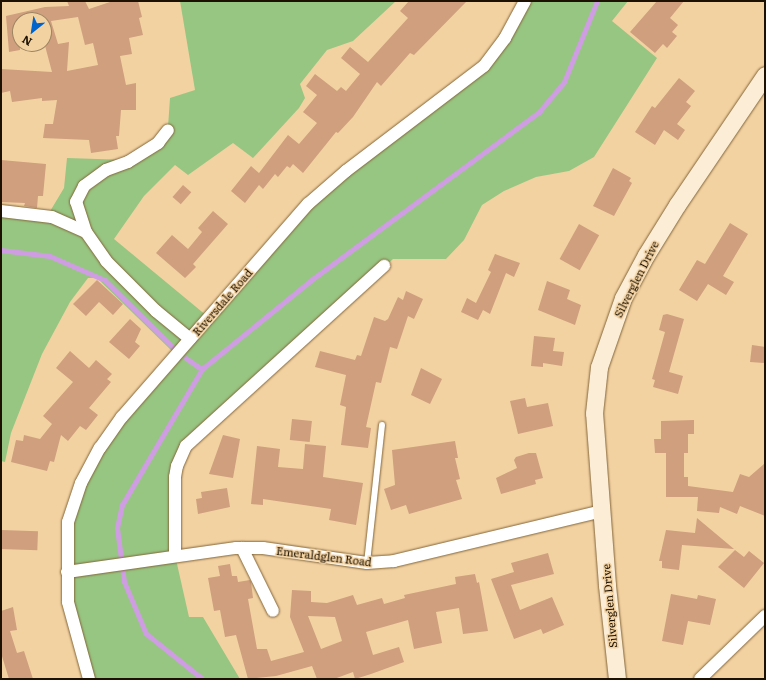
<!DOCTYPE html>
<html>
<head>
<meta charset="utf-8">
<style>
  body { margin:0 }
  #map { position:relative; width:766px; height:680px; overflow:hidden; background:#f3d2a2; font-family:Literata,serif }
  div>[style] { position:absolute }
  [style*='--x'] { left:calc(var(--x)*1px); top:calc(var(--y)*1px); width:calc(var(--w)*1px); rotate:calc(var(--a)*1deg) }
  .green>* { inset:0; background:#97c682 }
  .stream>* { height:4.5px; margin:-2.25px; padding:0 2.25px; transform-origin:2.25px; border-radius:2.25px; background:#cf9ee2 }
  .building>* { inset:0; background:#cf9f7e; transform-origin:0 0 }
  .roads { filter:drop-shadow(0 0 1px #836639) drop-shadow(0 0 1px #836639) }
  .lane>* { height:6px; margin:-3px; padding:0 3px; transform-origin:3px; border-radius:3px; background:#fff }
  .street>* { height:12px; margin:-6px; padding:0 6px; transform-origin:6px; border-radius:6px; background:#fff }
  .secondary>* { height:17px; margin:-8.5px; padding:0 8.5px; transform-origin:8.5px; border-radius:8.5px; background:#fcedd7 }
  span { translate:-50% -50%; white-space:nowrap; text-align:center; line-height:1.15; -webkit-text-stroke:3px #f3d2a2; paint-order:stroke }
  .street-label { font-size:11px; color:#1d1202 }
  .frame { position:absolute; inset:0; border:2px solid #1d1202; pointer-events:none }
  .north { position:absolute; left:12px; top:12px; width:40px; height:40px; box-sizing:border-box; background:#f3d2a2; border:1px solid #9d8562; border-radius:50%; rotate:210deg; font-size:11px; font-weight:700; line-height:16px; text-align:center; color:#1d1202 }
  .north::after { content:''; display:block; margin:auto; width:14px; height:18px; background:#0064cc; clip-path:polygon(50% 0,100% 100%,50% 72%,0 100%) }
</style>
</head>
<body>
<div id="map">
  <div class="green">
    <i style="clip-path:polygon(180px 1px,396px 1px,353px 41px,327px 50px,300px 84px,305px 98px,299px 108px,253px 158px,233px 143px,188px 175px,175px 165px,144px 196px,114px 239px,207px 316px,307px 201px,472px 73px,525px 1px,628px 1px,612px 21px,657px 58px,594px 157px,569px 171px,536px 177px,504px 191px,482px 205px,464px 240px,446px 259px,393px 259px,180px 457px,175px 555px,189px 617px,203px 617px,240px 679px,90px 679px,68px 602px,68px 522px,101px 447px,175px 354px,97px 278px,88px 278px,70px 302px,42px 354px,11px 433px,5px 462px,1px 461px,1px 207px,49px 213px,64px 188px,67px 158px,128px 160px,168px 127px,170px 98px,195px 90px)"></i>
  </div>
  <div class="stream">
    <i style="--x:1;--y:250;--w:49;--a:7"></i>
    <i style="--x:50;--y:256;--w:60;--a:23.6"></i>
    <i style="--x:105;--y:280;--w:95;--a:44.6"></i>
    <i style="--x:186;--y:358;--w:19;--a:35"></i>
    <i style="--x:202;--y:679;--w:72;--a:-141.2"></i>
    <i style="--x:146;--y:634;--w:56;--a:-112.9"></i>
    <i style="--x:124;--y:582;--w:54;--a:-97.4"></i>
    <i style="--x:117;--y:528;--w:24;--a:-78"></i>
    <i style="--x:122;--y:505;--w:158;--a:-59.5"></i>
    <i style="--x:202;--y:369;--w:144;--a:-39.1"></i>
    <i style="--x:314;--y:278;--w:280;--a:-36.4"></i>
    <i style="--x:539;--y:112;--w:39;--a:-50"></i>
    <i style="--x:564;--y:82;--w:87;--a:-67.8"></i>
  </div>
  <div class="building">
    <i style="clip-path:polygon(evenodd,67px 1px,85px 1px,89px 9px,113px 1px,138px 1px,142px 17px,139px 18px,143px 35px,129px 38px,132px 54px,120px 56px,126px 85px,136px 83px,136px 110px,121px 110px,119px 136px,116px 136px,118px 149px,91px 153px,89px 140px,43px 138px,45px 124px,53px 124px,57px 100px,42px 101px,42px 98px,12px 102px,10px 91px,1px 93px,1px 69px,52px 72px,44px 42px,44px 20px,20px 20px,20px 50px,9px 52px,6px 16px,45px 7px,69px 6px,67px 1px,78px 17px,85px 45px,93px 43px,98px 65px,67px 71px,69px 42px,58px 44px,51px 21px,78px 17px)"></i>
    <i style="clip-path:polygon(409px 1px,467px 1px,414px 55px,410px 53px,381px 86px,377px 82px,353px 117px,338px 133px,336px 132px,303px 173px,293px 164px,290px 168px,287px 166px,278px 177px,275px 174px,263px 189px,259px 185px,245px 203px,231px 191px,251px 166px,259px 173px,288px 135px,299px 144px,317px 123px,303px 112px,317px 95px,306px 86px,315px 74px,337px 91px,341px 87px,346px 91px,360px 74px,341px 58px,350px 47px,368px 62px,408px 18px,400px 11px)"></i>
    <i style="clip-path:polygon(657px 1px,684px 1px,670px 18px,678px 25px,672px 32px,677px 36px,667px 48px,663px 44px,655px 53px,630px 32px)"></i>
    <i style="clip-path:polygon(679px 78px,695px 91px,686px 102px,691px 106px,677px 124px,685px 130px,678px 140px,664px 130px,655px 145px,635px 132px,652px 106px,655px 108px)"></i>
    <i style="clip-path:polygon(1px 160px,46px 164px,43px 196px,38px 196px,37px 208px,24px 206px,25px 203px,1px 202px)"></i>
    <i style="clip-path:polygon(613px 168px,631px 178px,629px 181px,632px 183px,614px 216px,593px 206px)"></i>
    <i style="left:183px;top:185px;width:11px;height:16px;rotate:41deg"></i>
    <i style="clip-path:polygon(213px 211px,228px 224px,193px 264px,196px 267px,185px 278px,156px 253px,172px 235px,188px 249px,202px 232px,198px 228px)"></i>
    <i style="clip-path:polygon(730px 223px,748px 234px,723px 276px,734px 282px,726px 295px,708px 284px,697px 301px,679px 290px,697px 260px,705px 264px)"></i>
    <i style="left:579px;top:224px;width:23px;height:40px;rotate:29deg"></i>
    <i style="clip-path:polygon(495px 254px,520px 263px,514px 277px,506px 273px,490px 314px,483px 310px,478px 320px,461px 312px,467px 298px,476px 303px,491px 272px,488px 270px)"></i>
    <i style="clip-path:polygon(97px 280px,123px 304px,113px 315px,99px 302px,86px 316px,73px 304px)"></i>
    <i style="clip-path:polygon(547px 281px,570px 290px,567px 299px,581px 305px,575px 325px,538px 310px)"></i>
    <i style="clip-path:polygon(406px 291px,423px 299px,414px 319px,408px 316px,397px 349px,390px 347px,381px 383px,376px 382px,366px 427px,371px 428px,368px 448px,341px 445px,346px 407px,340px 405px,346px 375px,315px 367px,320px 351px,355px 360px,357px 355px,361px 356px,374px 317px,385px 321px,388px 319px,398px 297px,403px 300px)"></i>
    <i style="clip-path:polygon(667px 314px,684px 319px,669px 372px,683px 376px,678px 394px,653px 387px,655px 380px,652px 379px,665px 332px,659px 330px,663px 315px)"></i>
    <i style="clip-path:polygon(130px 319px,141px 329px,135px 342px,140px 346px,129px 359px,109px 342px)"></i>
    <i style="clip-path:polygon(534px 336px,555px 338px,553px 351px,564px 352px,562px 366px,543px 363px,543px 367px,531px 366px)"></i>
    <i style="clip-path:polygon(752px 345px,765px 347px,765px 363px,750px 362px)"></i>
    <i style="clip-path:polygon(70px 351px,89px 368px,96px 360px,112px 374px,107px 379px,111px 382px,89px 408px,98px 415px,86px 430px,80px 426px,68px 441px,61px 435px,54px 462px,50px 461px,47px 471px,11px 462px,16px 440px,23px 441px,24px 435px,40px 439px,52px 424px,43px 416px,73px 382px,56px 368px)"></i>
    <i style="clip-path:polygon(421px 368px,442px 379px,430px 404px,411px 395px)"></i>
    <i style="clip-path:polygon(525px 398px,527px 407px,548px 403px,553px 426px,518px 434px,510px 401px)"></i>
    <i style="left:292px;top:419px;width:20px;height:21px;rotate:6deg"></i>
    <i style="clip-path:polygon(694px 420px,694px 434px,688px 434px,688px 453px,684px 453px,684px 477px,688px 477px,688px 486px,733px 492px,740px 474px,749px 477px,765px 463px,765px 516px,740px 506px,737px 514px,720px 507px,719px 513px,697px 511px,698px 497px,666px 497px,666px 453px,655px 453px,654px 439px,661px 439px,661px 421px)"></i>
    <i style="clip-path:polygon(223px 435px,240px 439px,233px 478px,209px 474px)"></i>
    <i style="clip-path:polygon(455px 441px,458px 458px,455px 458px,460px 479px,456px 480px,462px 499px,409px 514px,406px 505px,391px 510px,384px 489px,395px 485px,392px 450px)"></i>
    <i style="clip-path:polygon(305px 444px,326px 446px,323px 477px,363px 483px,356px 525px,329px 520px,331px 509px,263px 499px,263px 505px,251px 504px,257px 446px,280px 449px,278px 467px,303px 469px)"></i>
    <i style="clip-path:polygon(529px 453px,536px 453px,543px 478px,535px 480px,536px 484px,501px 494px,496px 478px,517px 468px,514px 460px,516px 457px)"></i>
    <i style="clip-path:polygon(227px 488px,230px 507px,198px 514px,196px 499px,202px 498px,201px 492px)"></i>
    <i style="clip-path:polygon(697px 518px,734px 549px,682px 545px,679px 570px,662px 568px,662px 561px,659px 561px,666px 530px,695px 533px)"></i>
    <i style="left:1px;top:530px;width:37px;height:19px;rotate:2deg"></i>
    <i style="clip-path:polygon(735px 550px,744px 557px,749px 551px,764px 563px,744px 588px,718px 567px)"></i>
    <i style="clip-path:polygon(548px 553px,554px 574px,511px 585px,520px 610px,552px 597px,564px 625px,543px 634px,541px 629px,514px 639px,491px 579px,514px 572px,511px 563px)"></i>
    <i style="clip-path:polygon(evenodd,230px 564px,232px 576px,237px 576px,238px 582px,250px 580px,251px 582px,253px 598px,248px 599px,257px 649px,267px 649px,271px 661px,304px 652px,290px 617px,292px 590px,311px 591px,311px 602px,327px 603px,353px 595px,357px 605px,382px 598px,384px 604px,405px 598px,404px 595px,456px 584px,455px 577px,475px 574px,477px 583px,479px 582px,488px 631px,463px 634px,459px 608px,436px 612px,442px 643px,414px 649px,408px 620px,366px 632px,373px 655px,399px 647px,404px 662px,371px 674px,355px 679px,353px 672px,334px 679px,317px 679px,312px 666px,276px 676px,248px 679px,236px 635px,225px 637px,220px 610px,214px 611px,208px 578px,220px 576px,218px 566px,230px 564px,308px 616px,335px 617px,342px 641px,321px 649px,308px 616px)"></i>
    <i style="clip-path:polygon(671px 594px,697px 599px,698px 595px,716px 599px,710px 625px,688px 621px,683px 645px,662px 641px)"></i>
    <i style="clip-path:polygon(13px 607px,17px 630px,10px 631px,17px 653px,24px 651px,33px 679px,9px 679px,1px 653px,1px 611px)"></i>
  </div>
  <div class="roads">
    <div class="lane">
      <i style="--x:367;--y:563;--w:139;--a:-83.8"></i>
    </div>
    <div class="street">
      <i style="--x:1;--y:211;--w:51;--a:6.7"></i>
      <i style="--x:52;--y:217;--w:37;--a:24"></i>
      <i style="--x:86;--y:232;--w:35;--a:55"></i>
      <i style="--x:106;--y:261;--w:71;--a:45"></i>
      <i style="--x:156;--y:311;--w:44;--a:39.5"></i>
      <i style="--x:86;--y:232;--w:32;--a:-108"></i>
      <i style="--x:76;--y:202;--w:18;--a:-63"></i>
      <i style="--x:84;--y:186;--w:27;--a:-36"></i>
      <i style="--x:106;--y:170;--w:23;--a:-20"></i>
      <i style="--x:128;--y:162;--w:36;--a:-32"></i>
      <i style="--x:158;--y:143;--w:16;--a:-52"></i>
      <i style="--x:242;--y:548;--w:70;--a:63.8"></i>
      <i style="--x:175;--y:555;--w:78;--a:-90"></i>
      <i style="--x:175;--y:477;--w:11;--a:-80"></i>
      <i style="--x:177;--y:466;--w:22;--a:-66"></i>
      <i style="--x:186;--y:446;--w:268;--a:-42.3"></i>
      <i style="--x:67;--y:572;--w:171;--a:-8.1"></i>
      <i style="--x:236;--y:548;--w:27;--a:0"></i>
      <i style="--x:263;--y:548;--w:105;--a:8.2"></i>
      <i style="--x:367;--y:563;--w:27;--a:-4"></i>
      <i style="--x:394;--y:561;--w:214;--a:-13.5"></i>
      <i style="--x:89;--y:679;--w:80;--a:-105.3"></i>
      <i style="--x:68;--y:602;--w:80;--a:-90"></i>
      <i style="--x:68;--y:522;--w:41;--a:-71.6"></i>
      <i style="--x:81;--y:483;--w:40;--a:-62"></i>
      <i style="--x:100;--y:448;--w:38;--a:-55"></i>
      <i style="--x:122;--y:417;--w:283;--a:-48.9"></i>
      <i style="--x:308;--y:204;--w:50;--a:-41"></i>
      <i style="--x:346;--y:171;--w:173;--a:-37.3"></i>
      <i style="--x:484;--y:66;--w:35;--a:-53"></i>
      <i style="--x:505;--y:38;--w:42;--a:-61.6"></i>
      <i style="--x:700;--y:679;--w:91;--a:-44.1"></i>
    </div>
    <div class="secondary">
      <i style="--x:617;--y:679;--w:95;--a:-96.1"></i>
      <i style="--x:607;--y:585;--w:172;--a:-94.3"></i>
      <i style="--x:594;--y:413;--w:46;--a:-83.8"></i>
      <i style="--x:599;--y:367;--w:73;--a:-70.8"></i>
      <i style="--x:623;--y:298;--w:49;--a:-61.9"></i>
      <i style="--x:646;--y:255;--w:59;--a:-58.2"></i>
      <i style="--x:677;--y:205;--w:157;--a:-55.9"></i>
    </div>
  </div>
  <div class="street-label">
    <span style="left:636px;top:279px;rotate:-63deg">Silverglen Drive</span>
    <span style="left:222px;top:302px;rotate:-49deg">Riversdale Road</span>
    <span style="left:324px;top:556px;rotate:7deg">Emeraldglen Road</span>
    <span style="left:609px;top:606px;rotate:-95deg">Silverglen Drive</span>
  </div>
  <div class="frame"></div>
  <div class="north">N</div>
</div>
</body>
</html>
